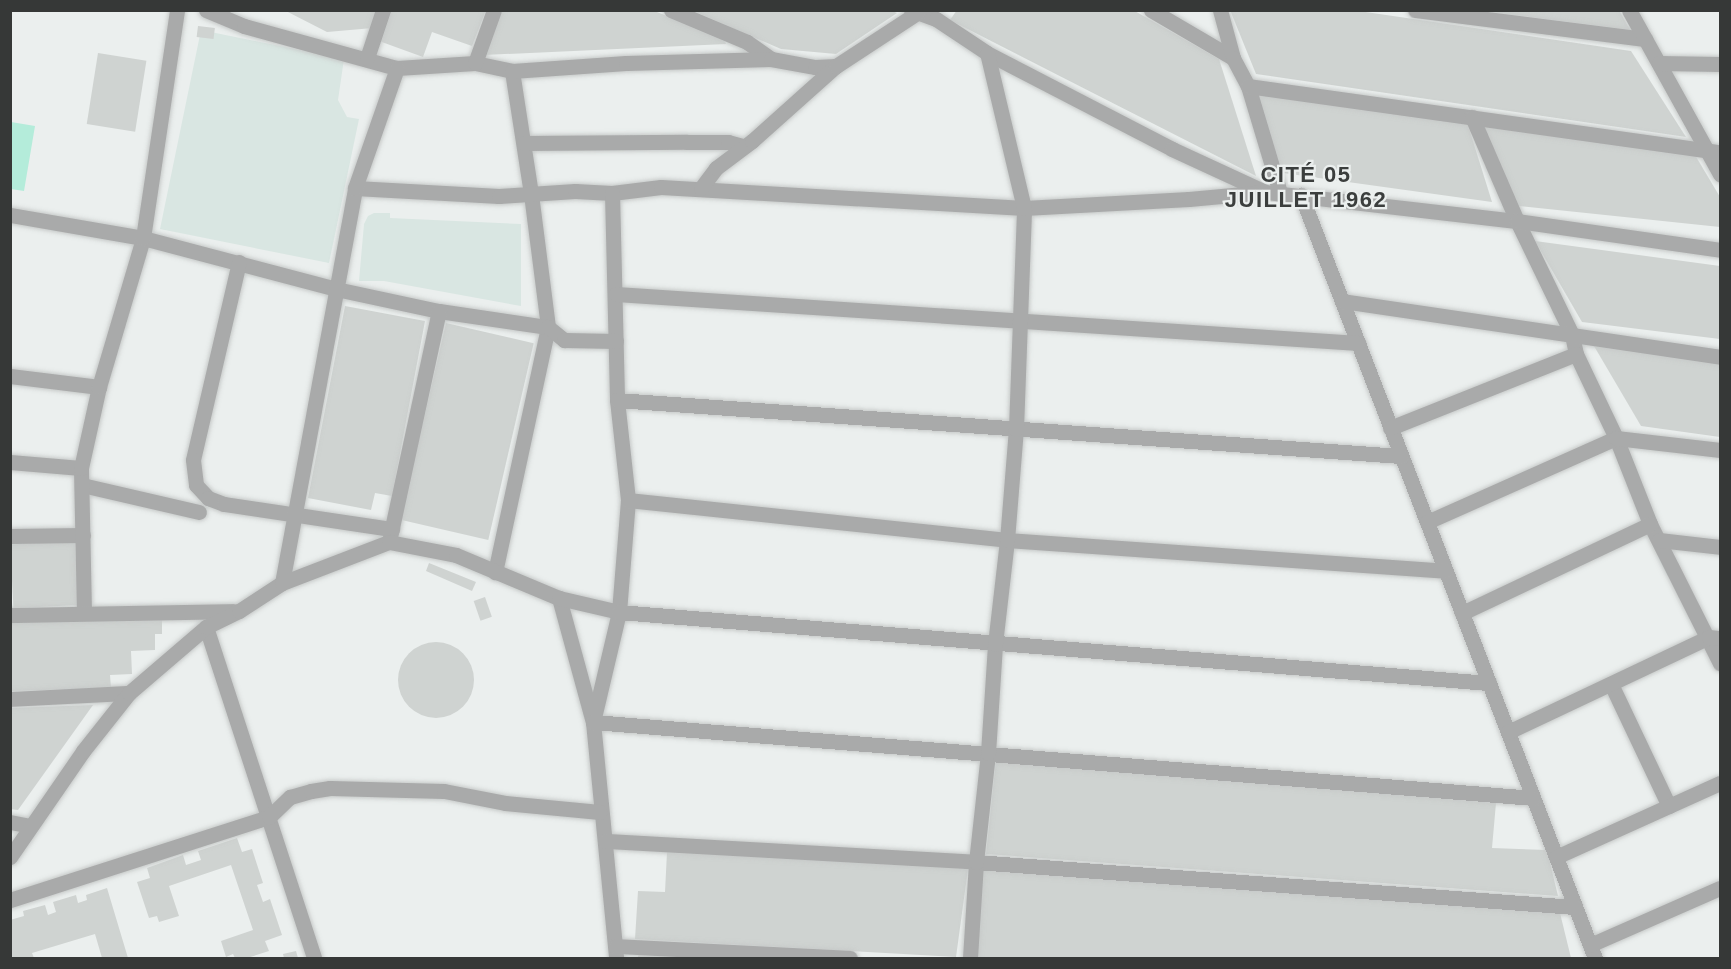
<!DOCTYPE html>
<html>
<head>
<meta charset="utf-8">
<style>
  body { margin:0 }
  #map { position:relative; width:1731px; height:969px; overflow:hidden; background:#ebefee; font-family:Arial,sans-serif }
  div>[style] { position:absolute }
  [style*='--x'] { left:calc(var(--x)*1px); top:calc(var(--y)*1px); width:calc(var(--w)*1px); rotate:calc(var(--a)*1deg) }
  .built>* { inset:0; background:#d9e6e2 }
  .green>* { inset:0; background:#b4ecda }
  .building>* { inset:0; background:#cfd3d1; transform-origin:0 0 }
  .round { border-radius:50% }
  .roads { filter:drop-shadow(0 0 2px #c7cac9) drop-shadow(0 0 2px #c7cac9) }
  .minor>* { height:15px; margin:-7.5px; padding:0 7.5px; transform-origin:7.5px; border-radius:7.5px; background:#a9aaaa }
  span { translate:-50% -50%; white-space:nowrap; text-align:center; line-height:1.15; -webkit-text-stroke:4.5px #ebefee; paint-order:stroke }
  .district-label { font-size:22px; color:#3b3e3d; font-weight:700; letter-spacing:1.5px }
  .frame { position:absolute; inset:0; border:12px solid #363837; pointer-events:none }
</style>
</head>
<body>
<div id="map">
  <div class="built">
    <i style="clip-path:polygon(201px 30px,344px 59px,338px 100px,347px 117px,359px 119px,329px 263px,160px 229px)"></i>
    <i style="clip-path:polygon(374px 213px,390px 213px,390px 218px,521px 224px,521px 306px,384px 281px,359px 281px,364px 224px,368px 216px)"></i>
  </div>
  <div class="green">
    <i style="clip-path:polygon(11px 122px,35px 126px,24px 191px,11px 189px)"></i>
  </div>
  <div class="building">
    <i style="clip-path:polygon(284px 10px,379px 10px,373px 28px,327px 32px)"></i>
    <i style="clip-path:polygon(390px 10px,486px 10px,472px 46px,432px 32px,423px 57px,379px 41px)"></i>
    <i style="clip-path:polygon(502px 10px,652px 10px,724px 39px,726px 44px,484px 55px)"></i>
    <i style="clip-path:polygon(691px 10px,890px 10px,897px 13px,836px 54px,781px 49px)"></i>
    <i style="clip-path:polygon(957px 10px,1133px 10px,1219px 59px,1256px 176px,950px 20px)"></i>
    <i style="clip-path:polygon(1230px 10px,1352px 10px,1631px 51px,1686px 137px,1256px 74px)"></i>
    <i style="clip-path:polygon(1490px 10px,1619px 10px,1630px 30px,1490px 12px)"></i>
    <i style="left:198px;top:26px;width:17px;height:11px;rotate:7deg"></i>
    <i style="left:98px;top:53px;width:49px;height:72px;rotate:9deg"></i>
    <i style="clip-path:polygon(1256px 94px,1467px 122px,1492px 202px,1283px 173px)"></i>
    <i style="clip-path:polygon(1483px 127px,1695px 155px,1720px 197px,1720px 227px,1519px 206px)"></i>
    <i style="clip-path:polygon(1535px 241px,1720px 266px,1720px 339px,1582px 322px)"></i>
    <i style="clip-path:polygon(345px 306px,425px 321px,392px 496px,375px 493px,371px 510px,308px 498px)"></i>
    <i style="left:446px;top:323px;width:90px;height:202px;rotate:13deg"></i>
    <i style="clip-path:polygon(1594px 346px,1720px 363px,1720px 437px,1641px 426px)"></i>
    <i style="left:75px;top:541px;width:64px;height:65px;rotate:87deg"></i>
    <i style="clip-path:polygon(429px 563px,476px 582px,472px 591px,426px 571px)"></i>
    <i style="left:485px;top:597px;width:21px;height:12px;rotate:71deg"></i>
    <i style="clip-path:polygon(162px 617px,162px 634px,155px 634px,155px 650px,131px 651px,132px 674px,110px 675px,111px 688px,10px 691px,10px 621px)"></i>
    <i class="round" style="left:398px;top:642px;width:76px;height:76px"></i>
    <i style="clip-path:polygon(93px 705px,18px 810px,10px 809px,10px 708px)"></i>
    <i style="clip-path:polygon(996px 760px,1496px 803px,1492px 848px,1547px 850px,1558px 896px,986px 854px)"></i>
    <i style="clip-path:polygon(237px 838px,242px 852px,252px 849px,263px 883px,257px 885px,263px 902px,270px 899px,282px 935px,265px 941px,269px 951px,247px 958px,235px 958px,233px 954px,226px 957px,221px 941px,253px 930px,231px 865px,169px 886px,179px 916px,159px 922px,157px 916px,149px 918px,137px 882px,150px 878px,147px 868px,183px 855px,186px 865px,201px 860px,198px 851px)"></i>
    <i style="clip-path:polygon(667px 852px,968px 869px,956px 957px,635px 939px,638px 891px,665px 892px)"></i>
    <i style="clip-path:polygon(972px 869px,1560px 913px,1571px 958px,972px 957px)"></i>
    <i style="clip-path:polygon(107px 888px,128px 958px,102px 958px,95px 934px,32px 953px,34px 958px,10px 958px,10px 920px,24px 916px,23px 911px,45px 905px,48px 915px,56px 912px,53px 902px,76px 895px,78px 903px,87px 900px,86px 895px)"></i>
    <i style="clip-path:polygon(296px 951px,298px 958px,284px 958px,283px 954px)"></i>
    <i style="clip-path:polygon(638px 953px,684px 957px,684px 958px,638px 958px)"></i>
  </div>
  <div class="roads">
    <div class="minor">
      <i style="--x:206;--y:10;--w:41;--a:22.8"></i>
      <i style="--x:244;--y:26;--w:159;--a:15.4"></i>
      <i style="--x:397;--y:68;--w:78;--a:-3.7"></i>
      <i style="--x:475;--y:63;--w:38;--a:12"></i>
      <i style="--x:512;--y:71;--w:124;--a:81.2"></i>
      <i style="--x:531;--y:194;--w:134;--a:82.7"></i>
      <i style="--x:548;--y:327;--w:251;--a:102.2"></i>
      <i style="--x:671;--y:10;--w:82;--a:22.8"></i>
      <i style="--x:747;--y:42;--w:29;--a:35"></i>
      <i style="--x:911;--y:10;--w:27;--a:20"></i>
      <i style="--x:936;--y:19;--w:61;--a:33.7"></i>
      <i style="--x:987;--y:53;--w:208;--a:27.4"></i>
      <i style="--x:1172;--y:149;--w:102;--a:24.8"></i>
      <i style="--x:1151;--y:10;--w:95;--a:30.3"></i>
      <i style="--x:1220;--y:10;--w:50;--a:74.8"></i>
      <i style="--x:1233;--y:58;--w:32;--a:62"></i>
      <i style="--x:1248;--y:86;--w:112;--a:73.3"></i>
      <i style="--x:1415;--y:10;--w:232;--a:7.2"></i>
      <i style="--x:1629;--y:10;--w:188;--a:61"></i>
      <i style="--x:367;--y:58;--w:51;--a:-71.6"></i>
      <i style="--x:475;--y:63;--w:56;--a:-70.3"></i>
      <i style="--x:1659;--y:63;--w:61;--a:0.9"></i>
      <i style="--x:512;--y:71;--w:114;--a:-4"></i>
      <i style="--x:626;--y:63;--w:145;--a:-1.6"></i>
      <i style="--x:771;--y:59;--w:45;--a:10.3"></i>
      <i style="--x:815;--y:67;--w:21;--a:-3"></i>
      <i style="--x:1248;--y:86;--w:477;--a:8"></i>
      <i style="--x:1472;--y:117;--w:113;--a:66.6"></i>
      <i style="--x:1517;--y:221;--w:127;--a:64.2"></i>
      <i style="--x:1572;--y:335;--w:19;--a:78"></i>
      <i style="--x:1576;--y:354;--w:93;--a:64.5"></i>
      <i style="--x:1616;--y:438;--w:92;--a:68.4"></i>
      <i style="--x:1650;--y:524;--w:156;--a:63.3"></i>
      <i style="--x:524;--y:143;--w:163;--a:-0.4"></i>
      <i style="--x:687;--y:142;--w:41;--a:0"></i>
      <i style="--x:728;--y:142;--w:16;--a:15"></i>
      <i style="--x:355;--y:188;--w:144;--a:3.2"></i>
      <i style="--x:499;--y:196;--w:76;--a:-3.8"></i>
      <i style="--x:575;--y:191;--w:37;--a:3"></i>
      <i style="--x:612;--y:193;--w:49;--a:-7"></i>
      <i style="--x:661;--y:187;--w:364;--a:3.3"></i>
      <i style="--x:1024;--y:208;--w:165;--a:-3.1"></i>
      <i style="--x:1189;--y:199;--w:76;--a:-5.3"></i>
      <i style="--x:1265;--y:192;--w:254;--a:6.6"></i>
      <i style="--x:1517;--y:221;--w:205;--a:8.1"></i>
      <i style="--x:701;--y:188;--w:25;--a:-53"></i>
      <i style="--x:716;--y:168;--w:45;--a:-36.9"></i>
      <i style="--x:752;--y:141;--w:113;--a:-41.8"></i>
      <i style="--x:836;--y:66;--w:97;--a:-33.2"></i>
      <i style="--x:612;--y:193;--w:207;--a:88.6"></i>
      <i style="--x:617;--y:400;--w:101;--a:83.7"></i>
      <i style="--x:628;--y:500;--w:112;--a:94.6"></i>
      <i style="--x:619;--y:612;--w:113;--a:103.3"></i>
      <i style="--x:593;--y:722;--w:237;--a:84.4"></i>
      <i style="--x:1301;--y:195;--w:818;--a:68.93"></i>
      <i style="--x:10;--y:215;--w:135;--a:9.8"></i>
      <i style="--x:143;--y:238;--w:200;--a:14.8"></i>
      <i style="--x:336;--y:289;--w:105;--a:12.1"></i>
      <i style="--x:439;--y:311;--w:110;--a:8.4"></i>
      <i style="--x:548;--y:327;--w:21;--a:39"></i>
      <i style="--x:564;--y:340;--w:52;--a:1.1"></i>
      <i style="--x:239;--y:262;--w:203;--a:103.1"></i>
      <i style="--x:193;--y:460;--w:25;--a:83"></i>
      <i style="--x:196;--y:485;--w:18;--a:47"></i>
      <i style="--x:208;--y:498;--w:17;--a:21"></i>
      <i style="--x:224;--y:504;--w:170;--a:8.5"></i>
      <i style="--x:616;--y:294;--w:744;--a:3.78"></i>
      <i style="--x:1342;--y:301;--w:382;--a:8.4"></i>
      <i style="--x:10;--y:376;--w:90;--a:7"></i>
      <i style="--x:617;--y:400;--w:786;--a:4.09"></i>
      <i style="--x:1390;--y:428;--w:200;--a:-21.7"></i>
      <i style="--x:10;--y:462;--w:71;--a:4.8"></i>
      <i style="--x:82;--y:485;--w:120;--a:13"></i>
      <i style="--x:628;--y:500;--w:381;--a:6"></i>
      <i style="--x:1007;--y:540;--w:439;--a:4"></i>
      <i style="--x:1427;--y:522;--w:207;--a:-24"></i>
      <i style="--x:1616;--y:438;--w:105;--a:6.6"></i>
      <i style="--x:10;--y:536;--w:73;--a:-0.8"></i>
      <i style="--x:390;--y:537;--w:231;--a:-77.8"></i>
      <i style="--x:1659;--y:540;--w:61;--a:6.5"></i>
      <i style="--x:282;--y:583;--w:402;--a:-79.5"></i>
      <i style="--x:355;--y:188;--w:127;--a:-70.7"></i>
      <i style="--x:559;--y:598;--w:129;--a:74.7"></i>
      <i style="--x:593;--y:722;--w:943;--a:4.62"></i>
      <i style="--x:84;--y:613;--w:145;--a:-91.2"></i>
      <i style="--x:81;--y:468;--w:83;--a:-77.5"></i>
      <i style="--x:99;--y:387;--w:155;--a:-73.5"></i>
      <i style="--x:143;--y:238;--w:231;--a:-81.5"></i>
      <i style="--x:1462;--y:613;--w:208;--a:-25.3"></i>
      <i style="--x:10;--y:615;--w:223;--a:-1"></i>
      <i style="--x:206;--y:627;--w:348;--a:71.9"></i>
      <i style="--x:1611;--y:684;--w:135;--a:64.6"></i>
      <i style="--x:10;--y:699;--w:119;--a:-2.9"></i>
      <i style="--x:1508;--y:732;--w:222;--a:-25.3"></i>
      <i style="--x:1709;--y:637;--w:9;--a:6"></i>
      <i style="--x:10;--y:822;--w:21;--a:11"></i>
      <i style="--x:606;--y:841;--w:371;--a:3.2"></i>
      <i style="--x:976;--y:862;--w:601;--a:4.3"></i>
      <i style="--x:10;--y:857;--w:129;--a:-55.4"></i>
      <i style="--x:83;--y:751;--w:74;--a:-51.6"></i>
      <i style="--x:129;--y:693;--w:101;--a:-40.6"></i>
      <i style="--x:206;--y:627;--w:37;--a:-26"></i>
      <i style="--x:239;--y:611;--w:51;--a:-33.1"></i>
      <i style="--x:282;--y:583;--w:115;--a:-21"></i>
      <i style="--x:389;--y:542;--w:68;--a:11"></i>
      <i style="--x:456;--y:555;--w:112;--a:22.7"></i>
      <i style="--x:559;--y:598;--w:62;--a:13.1"></i>
      <i style="--x:619;--y:612;--w:873;--a:4.67"></i>
      <i style="--x:1556;--y:857;--w:180;--a:-24.3"></i>
      <i style="--x:10;--y:900;--w:272;--a:-17.8"></i>
      <i style="--x:269;--y:817;--w:29;--a:-44"></i>
      <i style="--x:290;--y:797;--w:22;--a:-16"></i>
      <i style="--x:311;--y:791;--w:19;--a:-9"></i>
      <i style="--x:330;--y:788;--w:114;--a:1.5"></i>
      <i style="--x:444;--y:791;--w:62;--a:11.1"></i>
      <i style="--x:505;--y:803;--w:95;--a:5.4"></i>
      <i style="--x:1590;--y:945;--w:142;--a:-23.7"></i>
      <i style="--x:616;--y:946;--w:234;--a:2.9"></i>
      <i style="--x:970;--y:958;--w:96;--a:-86.4"></i>
      <i style="--x:976;--y:862;--w:110;--a:-83.7"></i>
      <i style="--x:988;--y:753;--w:109;--a:-86.3"></i>
      <i style="--x:995;--y:644;--w:105;--a:-83.4"></i>
      <i style="--x:1007;--y:540;--w:111;--a:-85.4"></i>
      <i style="--x:1016;--y:429;--w:221;--a:-87.9"></i>
      <i style="--x:1024;--y:208;--w:159;--a:-103.4"></i>
    </div>
  </div>
  <div class="district-label">
    <span style="left:1306px;top:187px">CITÉ 05<br>JUILLET 1962</span>
  </div>
  <div class="frame"></div>
</div>
</body>
</html>
